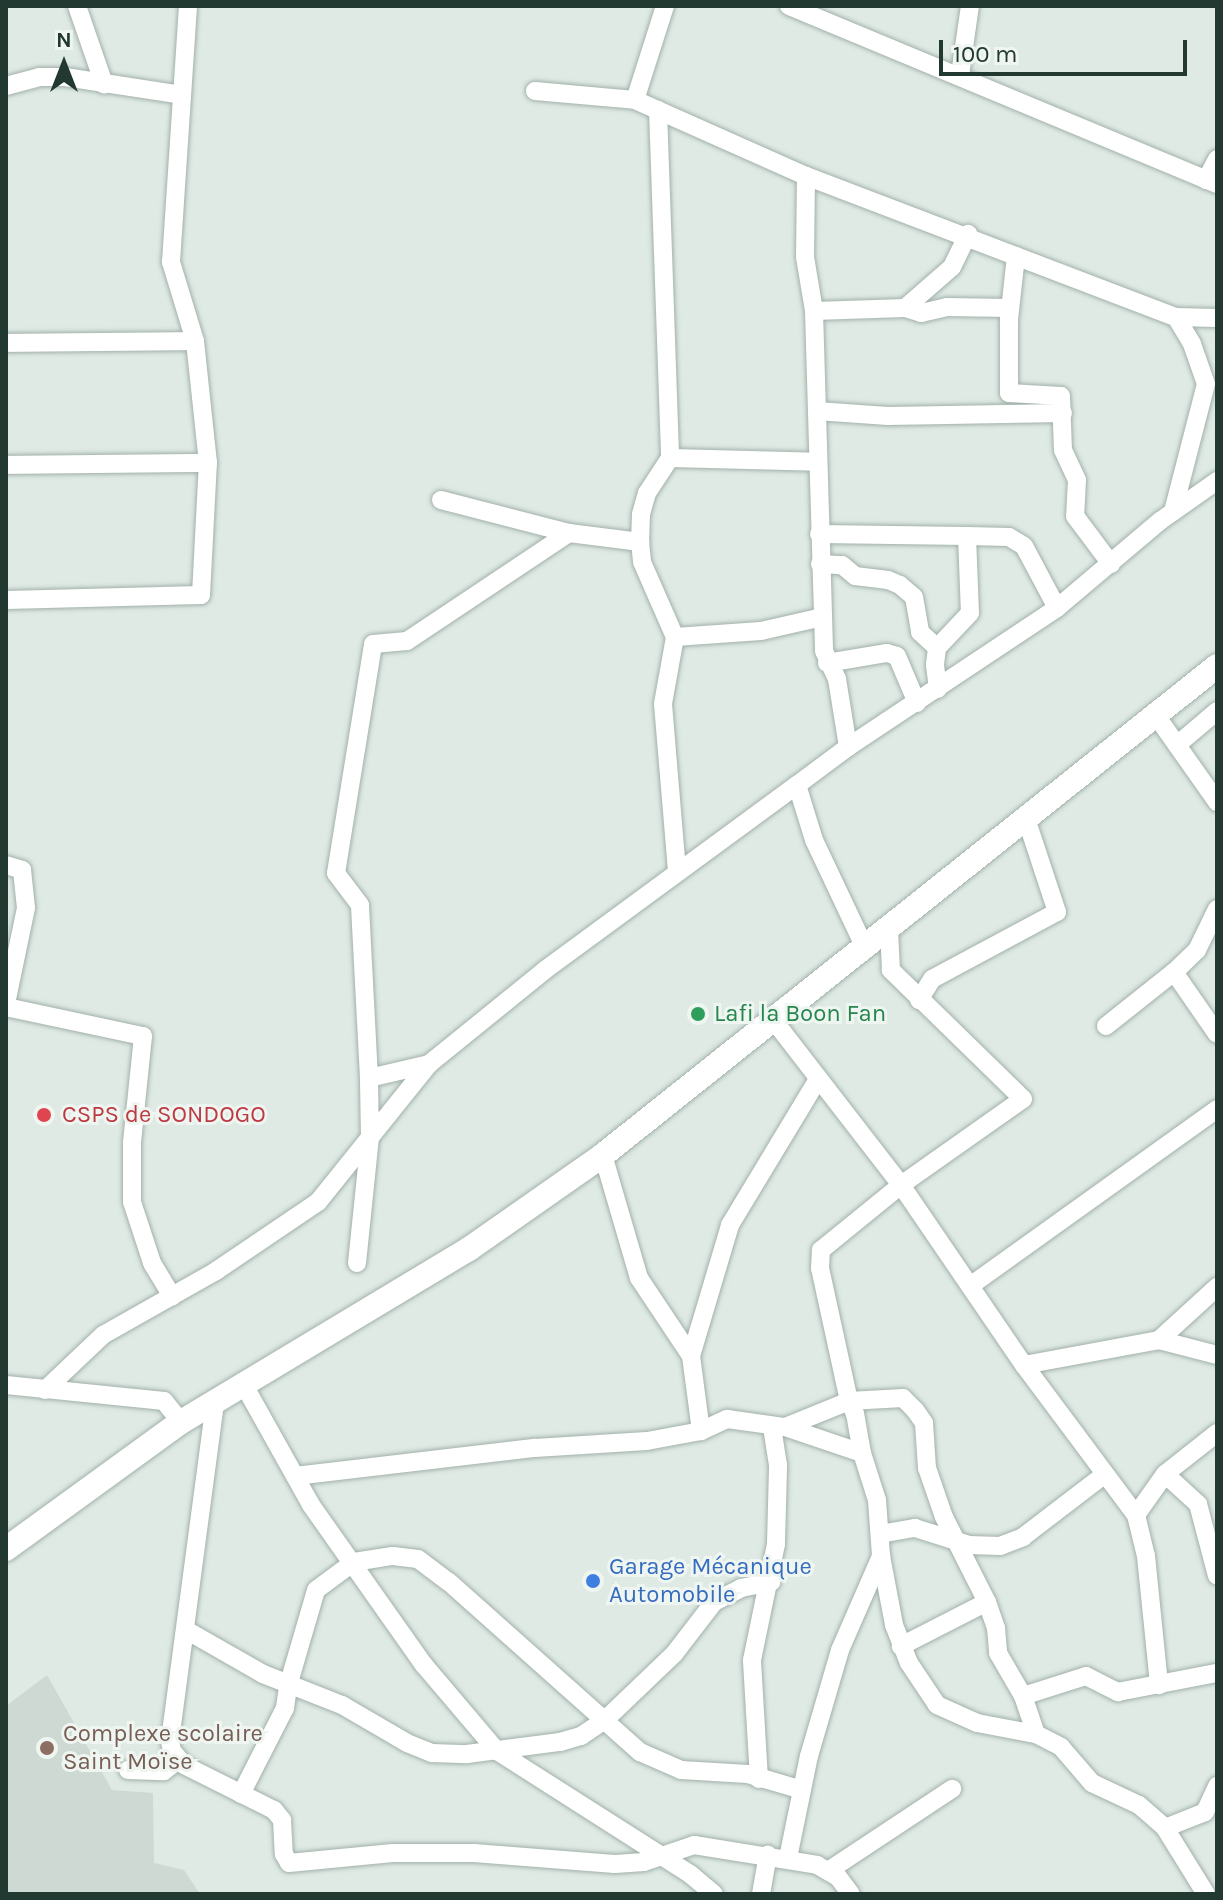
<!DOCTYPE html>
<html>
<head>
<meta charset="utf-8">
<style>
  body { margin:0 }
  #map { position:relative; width:1223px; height:1900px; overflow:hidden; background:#dfeae4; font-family:Karla,sans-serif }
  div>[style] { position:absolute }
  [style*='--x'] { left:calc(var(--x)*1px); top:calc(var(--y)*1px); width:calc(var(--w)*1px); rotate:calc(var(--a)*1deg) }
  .built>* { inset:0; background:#cdd9d2 }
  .roads { filter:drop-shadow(0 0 2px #a2b1aa) drop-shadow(0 0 2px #a2b1aa) }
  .street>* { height:18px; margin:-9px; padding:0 9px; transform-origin:9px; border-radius:9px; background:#fff }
  .secondary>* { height:24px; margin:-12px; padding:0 12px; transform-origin:12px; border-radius:12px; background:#fff }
  .dots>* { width:22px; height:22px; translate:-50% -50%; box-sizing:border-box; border:4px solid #eff6f2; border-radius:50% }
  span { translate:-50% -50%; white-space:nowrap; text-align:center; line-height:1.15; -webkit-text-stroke:6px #eff6f2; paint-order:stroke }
  .leisure-label { font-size:24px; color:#27864d }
  .left { translate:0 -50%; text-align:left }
  .health-label { font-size:24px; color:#be3a42 }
  .shop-label { font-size:24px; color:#366cbe }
  .education-label { font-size:24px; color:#785e54 }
  .frame { position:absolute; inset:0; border:8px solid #213930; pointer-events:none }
  .north { position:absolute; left:24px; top:24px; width:80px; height:80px; -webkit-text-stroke:6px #eff6f2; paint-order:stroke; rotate:0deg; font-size:22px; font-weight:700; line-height:32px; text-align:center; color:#213930 }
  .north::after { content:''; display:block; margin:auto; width:28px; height:36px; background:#213930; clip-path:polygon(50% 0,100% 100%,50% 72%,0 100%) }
  .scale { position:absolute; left:939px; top:40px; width:248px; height:36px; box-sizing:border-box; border:4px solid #213930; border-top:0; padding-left:10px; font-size:24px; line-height:28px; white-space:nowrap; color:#213930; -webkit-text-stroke:6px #eff6f2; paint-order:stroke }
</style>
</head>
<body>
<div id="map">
  <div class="built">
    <i style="clip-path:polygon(47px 1675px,112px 1790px,153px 1793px,154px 1863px,184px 1870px,200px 1894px,6px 1894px,6px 1706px)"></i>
  </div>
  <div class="roads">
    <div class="street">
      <i style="--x:77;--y:6;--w:83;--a:70.9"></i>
      <i style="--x:789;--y:6;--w:464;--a:22.6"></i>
      <i style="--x:960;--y:75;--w:70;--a:-81.8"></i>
      <i style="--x:6;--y:86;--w:34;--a:-15"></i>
      <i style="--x:39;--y:77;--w:26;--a:0"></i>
      <i style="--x:65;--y:77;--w:118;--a:8.7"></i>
      <i style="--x:535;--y:91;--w:100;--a:5.1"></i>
      <i style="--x:635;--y:100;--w:187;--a:24"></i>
      <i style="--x:806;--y:176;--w:396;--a:20.9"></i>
      <i style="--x:1176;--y:317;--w:31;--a:59"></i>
      <i style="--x:1192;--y:344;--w:42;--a:70.7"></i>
      <i style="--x:1206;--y:384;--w:132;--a:104.5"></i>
      <i style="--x:635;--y:100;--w:99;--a:-72.3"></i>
      <i style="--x:658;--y:110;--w:348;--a:88"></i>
      <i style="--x:670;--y:458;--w:42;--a:123.3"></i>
      <i style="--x:647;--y:493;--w:22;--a:106"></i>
      <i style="--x:641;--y:514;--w:28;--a:92"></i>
      <i style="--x:640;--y:542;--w:20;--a:84"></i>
      <i style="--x:642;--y:562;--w:82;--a:66.3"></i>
      <i style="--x:675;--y:637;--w:68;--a:100.2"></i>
      <i style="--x:663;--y:704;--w:168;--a:85.2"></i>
      <i style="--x:806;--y:176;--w:81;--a:90.7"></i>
      <i style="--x:805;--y:257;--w:55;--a:80.5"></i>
      <i style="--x:814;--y:311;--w:340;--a:88.3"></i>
      <i style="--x:824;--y:651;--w:31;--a:65"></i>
      <i style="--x:837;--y:679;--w:69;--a:80.8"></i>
      <i style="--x:848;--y:747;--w:64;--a:143.3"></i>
      <i style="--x:797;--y:785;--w:58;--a:72.8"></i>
      <i style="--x:814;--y:840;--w:119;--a:64.7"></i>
      <i style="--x:1206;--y:180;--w:24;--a:-62"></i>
      <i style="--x:1016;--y:256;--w:63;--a:96.3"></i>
      <i style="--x:1009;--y:319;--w:74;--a:90"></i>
      <i style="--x:1009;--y:393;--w:52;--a:3.3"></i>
      <i style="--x:1061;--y:396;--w:54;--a:87.9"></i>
      <i style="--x:1063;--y:450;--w:33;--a:65"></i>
      <i style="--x:1077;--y:480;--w:36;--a:93"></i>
      <i style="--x:1075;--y:516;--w:60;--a:53.1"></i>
      <i style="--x:905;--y:308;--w:17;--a:17"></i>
      <i style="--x:921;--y:313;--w:26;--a:-13"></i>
      <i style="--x:946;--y:307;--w:64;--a:0.9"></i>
      <i style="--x:814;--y:311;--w:91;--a:-1.9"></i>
      <i style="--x:905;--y:308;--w:62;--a:-41.1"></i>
      <i style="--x:952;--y:267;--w:37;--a:-64"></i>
      <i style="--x:1176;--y:317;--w:41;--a:1.4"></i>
      <i style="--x:6;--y:343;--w:189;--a:-0.6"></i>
      <i style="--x:817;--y:411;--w:71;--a:4"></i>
      <i style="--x:888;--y:416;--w:175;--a:-1"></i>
      <i style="--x:670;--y:458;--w:148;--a:1.5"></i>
      <i style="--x:6;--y:465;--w:202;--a:-0.6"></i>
      <i style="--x:441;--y:500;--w:132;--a:14.5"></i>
      <i style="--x:569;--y:533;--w:72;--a:7.2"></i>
      <i style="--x:819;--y:534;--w:148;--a:0.8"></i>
      <i style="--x:967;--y:536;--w:77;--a:87.8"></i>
      <i style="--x:970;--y:613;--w:48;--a:133.3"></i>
      <i style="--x:937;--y:648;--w:17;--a:97"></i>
      <i style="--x:935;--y:665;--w:24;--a:83"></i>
      <i style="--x:967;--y:536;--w:42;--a:1.4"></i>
      <i style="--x:1009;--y:537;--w:17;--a:31"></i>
      <i style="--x:1024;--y:546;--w:70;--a:62"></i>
      <i style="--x:820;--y:564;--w:22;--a:3"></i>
      <i style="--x:842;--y:565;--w:17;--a:40"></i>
      <i style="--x:855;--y:576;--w:33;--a:7"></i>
      <i style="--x:888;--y:580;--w:13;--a:23"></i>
      <i style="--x:900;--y:585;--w:18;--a:41"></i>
      <i style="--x:914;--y:597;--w:36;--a:80"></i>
      <i style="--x:920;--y:632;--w:23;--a:43"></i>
      <i style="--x:6;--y:600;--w:195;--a:-1.5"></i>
      <i style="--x:201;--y:595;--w:132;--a:-87"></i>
      <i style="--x:208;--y:463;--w:123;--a:-96.1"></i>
      <i style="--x:195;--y:341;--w:83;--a:-106.9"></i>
      <i style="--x:171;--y:262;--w:257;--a:-86.2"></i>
      <i style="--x:675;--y:637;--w:86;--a:-4"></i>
      <i style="--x:761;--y:631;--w:63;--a:-12.9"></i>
      <i style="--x:827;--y:663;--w:61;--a:-9.5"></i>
      <i style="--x:887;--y:653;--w:10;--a:17"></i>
      <i style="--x:897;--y:656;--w:51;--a:66.9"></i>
      <i style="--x:1155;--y:714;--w:108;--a:54.8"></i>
      <i style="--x:1177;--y:745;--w:52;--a:-40.4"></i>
      <i style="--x:848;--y:747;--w:251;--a:-33.6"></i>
      <i style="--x:1057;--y:608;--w:135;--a:-40.2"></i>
      <i style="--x:1160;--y:521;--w:70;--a:-35.1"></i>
      <i style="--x:6;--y:865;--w:17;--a:17"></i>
      <i style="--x:22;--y:870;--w:38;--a:84"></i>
      <i style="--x:26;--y:908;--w:98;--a:101.8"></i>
      <i style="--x:1217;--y:909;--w:46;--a:116"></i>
      <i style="--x:1197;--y:950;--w:32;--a:136"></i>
      <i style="--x:1174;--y:972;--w:75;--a:55.3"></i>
      <i style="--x:919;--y:1000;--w:25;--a:-58"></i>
      <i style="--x:932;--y:979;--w:142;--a:-28.2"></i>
      <i style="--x:1057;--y:912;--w:99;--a:-108.3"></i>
      <i style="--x:6;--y:1007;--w:140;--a:12"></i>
      <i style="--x:143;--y:1036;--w:108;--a:95.9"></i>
      <i style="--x:132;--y:1143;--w:59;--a:90"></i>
      <i style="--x:132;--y:1202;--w:64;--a:71.8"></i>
      <i style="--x:152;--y:1263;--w:39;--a:59"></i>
      <i style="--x:775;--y:1022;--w:206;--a:52.3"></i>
      <i style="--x:901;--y:1185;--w:218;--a:55.7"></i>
      <i style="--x:1024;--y:1365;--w:187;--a:53.3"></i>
      <i style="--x:1136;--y:1515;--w:42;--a:76.3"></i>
      <i style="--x:1146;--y:1556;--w:130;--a:84.2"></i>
      <i style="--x:1106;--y:1026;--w:87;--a:-38.5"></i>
      <i style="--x:369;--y:1078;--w:62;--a:-13.1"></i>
      <i style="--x:429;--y:1064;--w:149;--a:-39"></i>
      <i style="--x:545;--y:970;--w:313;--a:-36.3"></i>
      <i style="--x:603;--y:1155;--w:128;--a:73.7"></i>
      <i style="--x:639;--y:1278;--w:94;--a:56.3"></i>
      <i style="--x:691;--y:1356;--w:76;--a:82.4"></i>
      <i style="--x:357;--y:1263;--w:126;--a:-84.1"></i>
      <i style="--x:370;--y:1138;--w:60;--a:-91"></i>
      <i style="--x:369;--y:1078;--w:173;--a:-93"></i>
      <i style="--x:360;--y:905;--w:40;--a:-127"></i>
      <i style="--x:336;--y:873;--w:232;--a:-80.8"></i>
      <i style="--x:373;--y:644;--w:34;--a:-5"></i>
      <i style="--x:407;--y:641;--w:195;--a:-33.7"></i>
      <i style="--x:970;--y:1286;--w:304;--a:-35.6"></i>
      <i style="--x:1159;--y:1340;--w:79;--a:-42.4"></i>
      <i style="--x:691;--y:1356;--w:137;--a:-73.4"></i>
      <i style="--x:730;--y:1225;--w:170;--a:-58.9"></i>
      <i style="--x:1024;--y:1365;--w:137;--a:-10.5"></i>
      <i style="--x:1159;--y:1340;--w:60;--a:14.5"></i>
      <i style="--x:6;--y:1385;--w:159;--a:5.8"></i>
      <i style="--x:164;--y:1401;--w:27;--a:51"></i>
      <i style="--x:244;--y:1385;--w:137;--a:60.8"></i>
      <i style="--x:311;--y:1505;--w:196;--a:54.8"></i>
      <i style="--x:424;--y:1665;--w:113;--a:49.7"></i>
      <i style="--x:497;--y:1751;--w:229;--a:32.5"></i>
      <i style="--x:690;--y:1874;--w:31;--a:40"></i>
      <i style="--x:45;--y:1390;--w:80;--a:-43.5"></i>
      <i style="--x:103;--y:1335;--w:130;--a:-29.5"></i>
      <i style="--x:216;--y:1271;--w:123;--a:-34.1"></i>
      <i style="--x:318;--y:1202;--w:177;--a:-51.2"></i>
      <i style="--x:215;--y:1403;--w:341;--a:97.6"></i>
      <i style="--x:170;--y:1741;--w:10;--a:79"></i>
      <i style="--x:172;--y:1751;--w:18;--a:49"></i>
      <i style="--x:184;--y:1765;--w:101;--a:26.6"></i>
      <i style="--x:274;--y:1810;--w:13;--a:51"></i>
      <i style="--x:282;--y:1820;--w:34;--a:87"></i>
      <i style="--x:284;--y:1854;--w:10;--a:61"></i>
      <i style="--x:289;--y:1863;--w:104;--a:-5.5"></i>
      <i style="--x:393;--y:1853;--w:81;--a:0"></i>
      <i style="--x:474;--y:1853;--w:141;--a:4.5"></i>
      <i style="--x:615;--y:1864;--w:29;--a:-4"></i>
      <i style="--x:644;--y:1862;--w:53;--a:-18.8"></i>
      <i style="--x:694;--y:1845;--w:125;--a:9.2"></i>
      <i style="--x:817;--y:1865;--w:24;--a:30"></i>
      <i style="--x:838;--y:1877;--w:21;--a:53"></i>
      <i style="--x:785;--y:1427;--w:81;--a:18.7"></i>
      <i style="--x:862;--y:1453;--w:49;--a:72.3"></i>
      <i style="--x:877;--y:1500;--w:56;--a:85.9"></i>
      <i style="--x:881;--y:1556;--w:70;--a:79.3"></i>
      <i style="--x:894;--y:1625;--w:41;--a:68.5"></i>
      <i style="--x:909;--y:1663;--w:50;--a:56.3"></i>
      <i style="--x:937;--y:1705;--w:44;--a:24.2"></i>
      <i style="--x:977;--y:1723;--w:60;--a:10.6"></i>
      <i style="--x:1036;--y:1734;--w:28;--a:27"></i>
      <i style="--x:1061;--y:1747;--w:48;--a:49.3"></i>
      <i style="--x:1092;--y:1783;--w:52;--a:25.1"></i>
      <i style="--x:1139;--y:1805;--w:35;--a:41"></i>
      <i style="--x:1165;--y:1828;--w:78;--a:58.2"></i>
      <i style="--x:862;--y:1453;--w:40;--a:-100"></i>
      <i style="--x:855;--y:1414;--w:14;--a:-115"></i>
      <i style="--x:849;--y:1401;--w:54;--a:-3.2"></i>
      <i style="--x:903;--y:1398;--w:17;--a:45"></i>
      <i style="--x:915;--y:1410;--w:16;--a:55"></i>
      <i style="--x:924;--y:1423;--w:45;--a:86.2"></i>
      <i style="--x:927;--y:1468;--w:52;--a:70.9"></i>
      <i style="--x:944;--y:1517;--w:95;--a:63.2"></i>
      <i style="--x:987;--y:1602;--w:97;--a:152.9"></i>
      <i style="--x:1165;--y:1474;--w:45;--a:42.3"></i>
      <i style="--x:1198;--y:1504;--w:74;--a:75.2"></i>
      <i style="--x:295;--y:1476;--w:242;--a:-6.7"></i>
      <i style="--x:535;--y:1448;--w:112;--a:-3.6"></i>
      <i style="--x:647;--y:1441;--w:55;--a:-10.5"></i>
      <i style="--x:701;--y:1431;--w:29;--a:-25"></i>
      <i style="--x:727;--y:1419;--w:59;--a:7.9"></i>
      <i style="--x:785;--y:1427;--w:69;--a:-22.1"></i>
      <i style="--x:849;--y:1401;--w:136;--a:-102.3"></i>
      <i style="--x:820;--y:1268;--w:18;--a:-87"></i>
      <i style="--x:821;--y:1250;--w:103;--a:-39.1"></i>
      <i style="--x:901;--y:1185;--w:149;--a:-35.2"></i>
      <i style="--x:1023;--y:1099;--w:185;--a:-135.7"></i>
      <i style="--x:891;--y:970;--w:40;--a:-92.9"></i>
      <i style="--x:1136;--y:1515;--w:50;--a:-54.7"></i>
      <i style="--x:1165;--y:1474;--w:66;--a:-38.3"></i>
      <i style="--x:880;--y:1534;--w:36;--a:-10"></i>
      <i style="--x:915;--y:1528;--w:57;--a:17.5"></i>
      <i style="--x:969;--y:1545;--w:31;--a:2"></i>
      <i style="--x:1000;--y:1546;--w:25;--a:-21"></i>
      <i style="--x:1023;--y:1537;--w:103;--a:-37.5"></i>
      <i style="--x:987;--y:1602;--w:28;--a:71"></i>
      <i style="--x:996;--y:1628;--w:25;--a:85"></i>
      <i style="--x:998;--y:1653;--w:50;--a:59.8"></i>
      <i style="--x:1023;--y:1696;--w:40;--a:71.1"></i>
      <i style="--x:186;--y:1630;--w:89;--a:29.7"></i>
      <i style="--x:263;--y:1674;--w:85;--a:21.4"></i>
      <i style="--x:342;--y:1705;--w:75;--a:30.3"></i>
      <i style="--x:407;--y:1743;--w:27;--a:22"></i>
      <i style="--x:432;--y:1753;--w:35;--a:2"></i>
      <i style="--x:467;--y:1754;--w:94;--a:-7.4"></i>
      <i style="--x:560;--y:1742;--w:22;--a:-16"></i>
      <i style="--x:581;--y:1736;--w:30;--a:-34"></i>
      <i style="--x:606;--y:1719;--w:94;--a:-43.7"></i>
      <i style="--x:674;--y:1654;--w:66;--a:-52.4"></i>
      <i style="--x:714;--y:1602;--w:30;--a:-27"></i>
      <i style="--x:741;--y:1588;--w:31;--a:-11"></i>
      <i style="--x:1023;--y:1696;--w:66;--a:-17.6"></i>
      <i style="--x:1086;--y:1676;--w:36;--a:27"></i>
      <i style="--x:1118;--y:1692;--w:101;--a:-10.9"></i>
      <i style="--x:128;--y:1770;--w:36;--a:2"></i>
      <i style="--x:164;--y:1771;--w:18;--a:-38"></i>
      <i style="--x:759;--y:1779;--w:119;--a:-93.4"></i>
      <i style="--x:752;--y:1660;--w:118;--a:-78.3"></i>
      <i style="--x:776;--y:1544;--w:79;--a:-88.5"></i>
      <i style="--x:778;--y:1465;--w:39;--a:-99"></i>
      <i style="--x:241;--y:1794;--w:97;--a:-62.9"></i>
      <i style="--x:285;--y:1708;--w:22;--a:-82"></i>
      <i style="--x:288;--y:1686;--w:100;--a:-73.7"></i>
      <i style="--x:316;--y:1590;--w:47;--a:-36.4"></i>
      <i style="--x:354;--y:1562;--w:39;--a:-9"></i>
      <i style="--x:393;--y:1556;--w:25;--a:7"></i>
      <i style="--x:418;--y:1559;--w:39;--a:37"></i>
      <i style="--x:449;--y:1582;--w:256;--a:41.7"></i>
      <i style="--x:640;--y:1752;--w:45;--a:23.7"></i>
      <i style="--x:681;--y:1770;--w:67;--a:3.4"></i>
      <i style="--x:748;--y:1774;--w:56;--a:16.5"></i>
      <i style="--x:1165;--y:1828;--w:43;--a:-21.8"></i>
      <i style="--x:1205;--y:1812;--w:29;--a:-65"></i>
      <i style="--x:788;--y:1858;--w:104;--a:-78.4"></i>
      <i style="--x:809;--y:1756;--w:110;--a:-73.7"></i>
      <i style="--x:840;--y:1650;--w:103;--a:-66.4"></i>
      <i style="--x:828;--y:1871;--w:149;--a:-33.5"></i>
      <i style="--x:761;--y:1894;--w:40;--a:-80"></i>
    </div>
    <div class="secondary">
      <i style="--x:6;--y:1549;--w:216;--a:-36"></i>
      <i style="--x:181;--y:1422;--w:336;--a:-31"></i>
      <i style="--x:469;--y:1249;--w:164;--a:-35"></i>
      <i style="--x:603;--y:1155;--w:785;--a:-38.53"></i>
    </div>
  </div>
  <div class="dots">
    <i style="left:698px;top:1014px;background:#2e9e5b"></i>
    <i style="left:44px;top:1115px;background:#e0444e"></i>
    <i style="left:593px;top:1581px;background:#3f7fe0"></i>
    <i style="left:47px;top:1748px;background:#8d6e63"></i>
  </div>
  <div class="leisure-label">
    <span class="left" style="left:714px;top:1014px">Lafi la Boon Fan</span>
  </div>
  <div class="health-label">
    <span class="left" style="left:62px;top:1115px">CSPS de SONDOGO</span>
  </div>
  <div class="shop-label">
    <span class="left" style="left:609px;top:1581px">Garage Mécanique<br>Automobile</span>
  </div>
  <div class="education-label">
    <span class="left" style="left:63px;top:1748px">Complexe scolaire<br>Saint Moïse</span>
  </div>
  <div class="frame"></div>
  <div class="north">N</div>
  <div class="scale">100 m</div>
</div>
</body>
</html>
